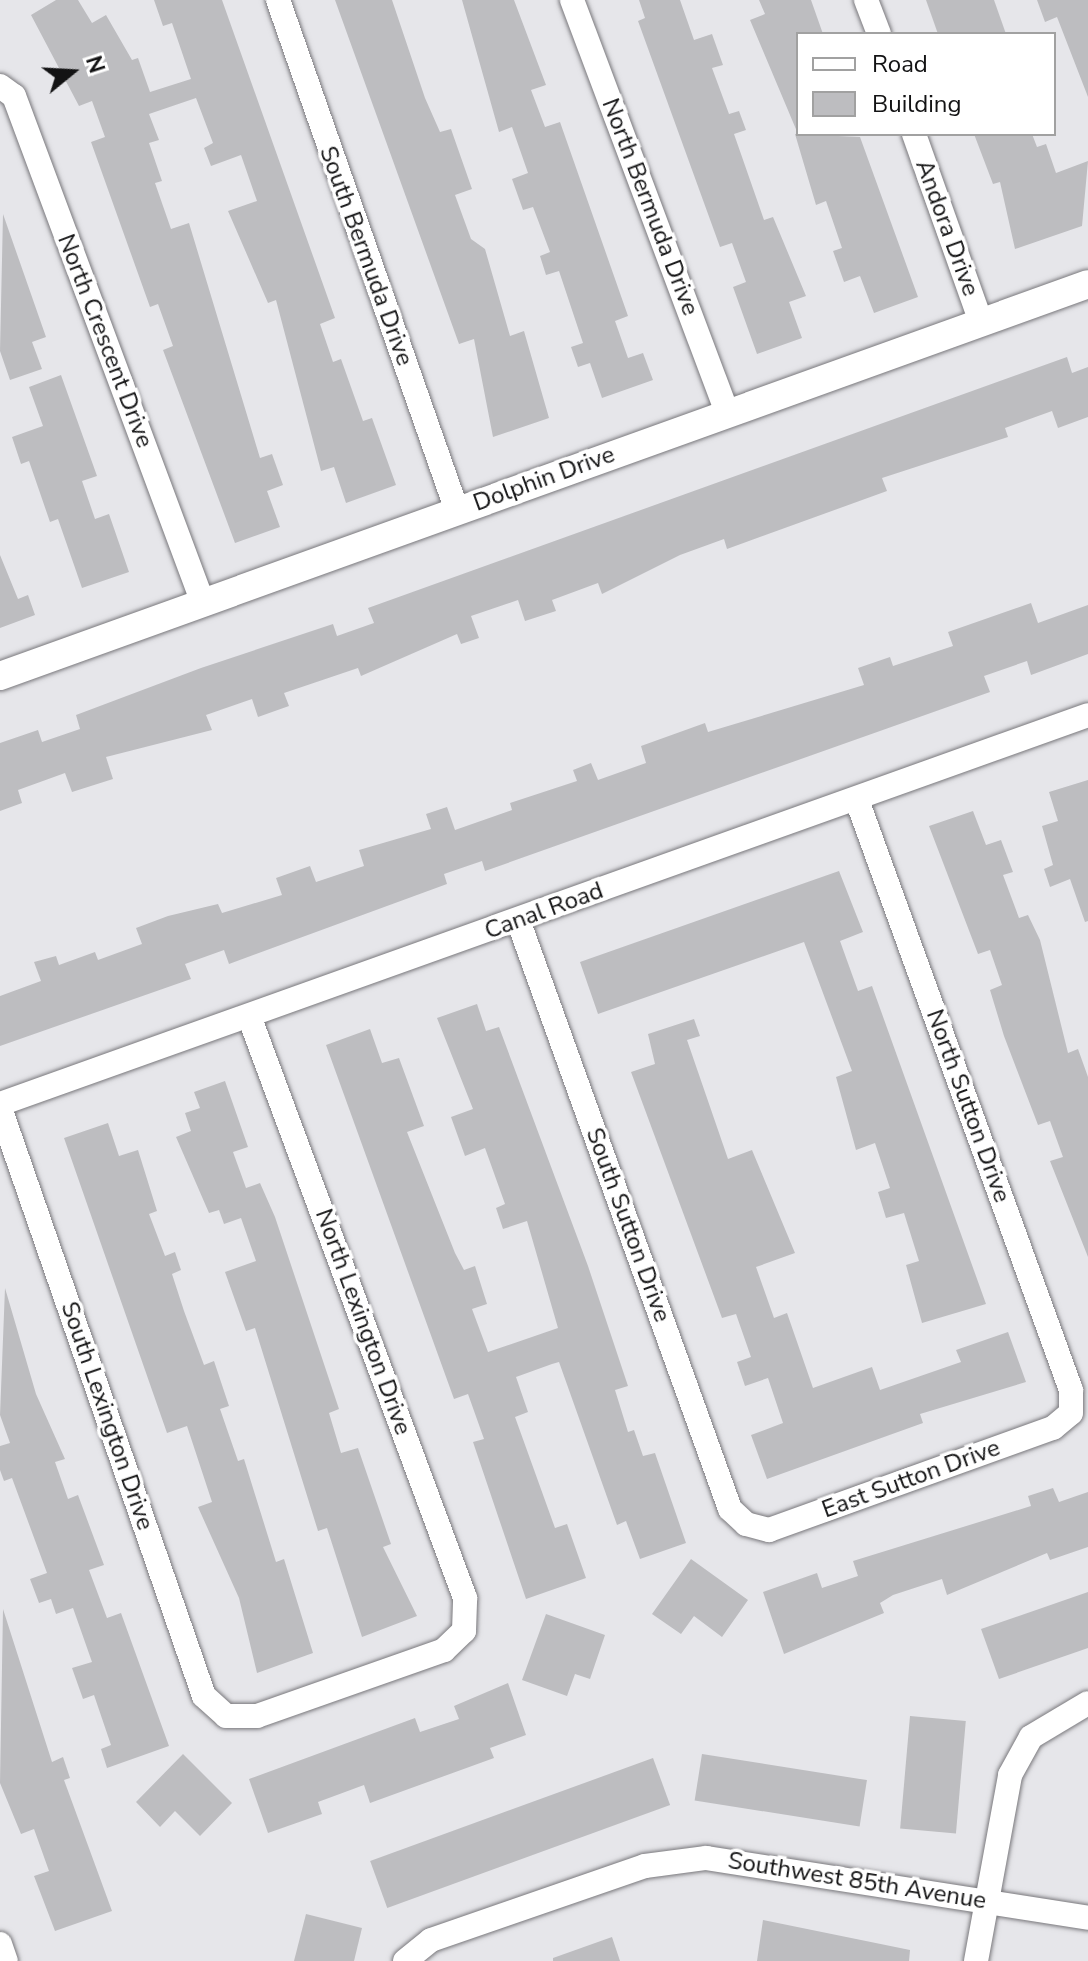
<!DOCTYPE html>
<html>
<head>
<meta charset="utf-8">
<style>
  body { margin:0 }
  #map { position:relative; width:1088px; height:1961px; overflow:hidden; background:#e6e6ea; font-family:"Nunito Sans",sans-serif }
  div>[style] { position:absolute }
  [style*='--x'] { left:calc(var(--x)*1px); top:calc(var(--y)*1px); width:calc(var(--w)*1px); rotate:calc(var(--a)*1deg) }
  .building>* { inset:0; background:#bdbdc0; transform-origin:0 0 }
  .roads { filter:drop-shadow(0 0 2px #79787c) drop-shadow(0 0 2px #79787c) }
  .minor>* { height:24px; margin:-12px; padding:0 12px; transform-origin:12px; border-radius:12px; background:#fff }
  .tertiary>* { height:28px; margin:-14px; padding:0 14px; transform-origin:14px; border-radius:14px; background:#fff }
  span { translate:-50% -50%; white-space:nowrap; text-align:center; line-height:1.15; -webkit-text-stroke:7px #fff; paint-order:stroke }
  .street-label { font-size:24px; color:#131314 }
  .legend { position:absolute; left:796px; top:32px; width:260px; height:104px; box-sizing:border-box; background:#fff; border:2px solid #a1a1a1; margin:0; padding:10px 14px; list-style:none; font-size:24px; color:#131314 }
  .legend li { display:flex; align-items:center; gap:16px; height:40px }
  .legend b { width:40px; border:2px solid #a1a1a1 }
  .north { position:absolute; left:32px; top:32px; width:80px; height:80px; -webkit-text-stroke:6px #fff; paint-order:stroke; rotate:72deg; font-size:22px; font-weight:700; line-height:32px; text-align:center; color:#131314 }
  .north::after { content:''; display:block; margin:auto; width:28px; height:36px; background:#131314; clip-path:polygon(50% 0,100% 100%,50% 72%,0 100%) }
</style>
</head>
<body>
<div id="map">
  <div class="building">
    <i style="clip-path:polygon(56px 0,78px 0,92px 23px,106px 15px,132px 60px,138px 58px,150px 92px,191px 79px,172px 23px,163px 26px,154px 0,222px 0,335px 318px,320px 324px,333px 362px,341px 359px,363px 421px,372px 418px,396px 485px,346px 503px,334px 467px,321px 471px,276px 300px,268px 303px,228px 211px,257px 201px,241px 155px,211px 166px,204px 148px,213px 143px,196px 98px,149px 114px,159px 140px,149px 143px,162px 181px,155px 183px,171px 229px,189px 223px,260px 458px,272px 454px,283px 485px,267px 491px,280px 527px,235px 543px,163px 350px,173px 346px,158px 304px,150px 307px,91px 142px,105px 137px,92px 101px,79px 106px,31px 15px)"></i>
    <i style="clip-path:polygon(335px 0,392px 0,425px 98px,440px 132px,451px 129px,472px 189px,455px 195px,471px 239px,485px 249px,510px 336px,524px 331px,549px 418px,493px 437px,474px 339px,459px 344px)"></i>
    <i style="clip-path:polygon(462px 0,514px 0,546px 85px,531px 90px,545px 127px,560px 122px,628px 316px,615px 321px,628px 358px,643px 353px,653px 380px,602px 398px,590px 363px,578px 367px,571px 347px,583px 343px,559px 271px,546px 275px,540px 256px,550px 252px,533px 207px,523px 210px,512px 179px,528px 173px,512px 127px,499px 132px)"></i>
    <i style="clip-path:polygon(639px 0,680px 0,694px 40px,712px 34px,723px 65px,712px 68px,729px 114px,739px 111px,746px 130px,734px 134px,764px 220px,773px 217px,806px 296px,789px 302px,802px 338px,757px 354px,733px 287px,746px 282px,732px 243px,720px 247px,638px 21px,645px 18px)"></i>
    <i style="clip-path:polygon(759px 0,811px 0,823px 34px,798px 34px,798px 134px,750px 20px,765px 14px)"></i>
    <i style="clip-path:polygon(926px 0,994px 0,1006px 34px,938px 34px)"></i>
    <i style="clip-path:polygon(1037px 0,1088px 0,1088px 97px,1057px 17px,1045px 22px)"></i>
    <i style="clip-path:polygon(795px 134px,860px 137px,918px 297px,874px 313px,860px 276px,844px 282px,833px 251px,842px 248px,826px 201px,816px 205px)"></i>
    <i style="clip-path:polygon(974px 134px,1032px 134px,1037px 147px,1046px 144px,1056px 173px,1088px 161px,1082px 226px,1015px 249px,1000px 182px,993px 184px)"></i>
    <i style="clip-path:polygon(3px 214px,46px 337px,32px 342px,42px 369px,10px 380px,0 351px)"></i>
    <i style="clip-path:polygon(1067px 357px,1072px 373px,1088px 367px,1088px 417px,1058px 428px,1052px 411px,1005px 428px,1008px 437px,882px 478px,887px 491px,727px 549px,724px 539px,680px 555px,602px 594px,598px 583px,552px 600px,556px 611px,525px 621px,518px 600px,471px 616px,479px 638px,461px 644px,457px 634px,361px 676px,358px 668px,284px 693px,289px 706px,258px 717px,252px 699px,206px 715px,212px 730px,106px 757px,113px 779px,72px 792px,65px 773px,18px 790px,22px 803px,0 811px,0 743px,38px 730px,42px 742px,80px 729px,76px 715px,201px 668px,333px 624px,337px 636px,374px 623px,368px 608px)"></i>
    <i style="clip-path:polygon(61px 375px,97px 476px,82px 481px,95px 519px,109px 514px,129px 572px,82px 588px,58px 519px,50px 522px,29px 461px,21px 464px,12px 437px,43px 426px,29px 387px)"></i>
    <i style="clip-path:polygon(0 555px,18px 599px,28px 595px,35px 615px,0 628px)"></i>
    <i style="clip-path:polygon(1031px 603px,1038px 623px,1088px 605px,1088px 654px,1031px 675px,1027px 661px,984px 676px,990px 692px,485px 871px,482px 861px,444px 874px,447px 884px,229px 964px,224px 950px,185px 964px,191px 979px,0 1046px,0 996px,41px 981px,34px 962px,56px 956px,59px 965px,95px 952px,98px 960px,142px 944px,136px 928px,168px 916px,218px 904px,222px 913px,282px 895px,276px 878px,310px 866px,316px 882px,364px 866px,359px 850px,431px 829px,426px 814px,447px 807px,455px 830px,512px 810px,510px 803px,577px 781px,573px 770px,591px 763px,598px 780px,646px 763px,641px 746px,705px 723px,708px 732px,864px 685px,858px 668px,890px 657px,893px 666px,953px 646px,948px 632px)"></i>
    <i style="clip-path:polygon(1088px 780px,1088px 921px,1085px 922px,1070px 879px,1050px 887px,1044px 869px,1053px 865px,1042px 826px,1058px 821px,1049px 792px)"></i>
    <i style="clip-path:polygon(973px 811px,986px 845px,1001px 840px,1013px 872px,1003px 875px,1019px 918px,1028px 915px,1040px 940px,1068px 1053px,1078px 1049px,1088px 1077px,1088px 1257px,1050px 1161px,1063px 1157px,1050px 1121px,1038px 1125px,1004px 1036px,990px 990px,1002px 985px,990px 950px,978px 954px,929px 826px)"></i>
    <i style="clip-path:polygon(839px 871px,863px 932px,840px 941px,858px 991px,872px 986px,986px 1304px,922px 1323px,906px 1265px,919px 1261px,904px 1213px,886px 1218px,878px 1192px,890px 1188px,875px 1143px,856px 1150px,836px 1077px,852px 1071px,804px 942px,598px 1014px,580px 962px)"></i>
    <i style="clip-path:polygon(477px 1004px,486px 1031px,499px 1027px,588px 1266px,628px 1386px,615px 1390px,628px 1432px,634px 1430px,643px 1456px,655px 1453px,686px 1543px,640px 1559px,626px 1521px,617px 1525px,559px 1362px,552px 1364px,516px 1377px,528px 1412px,515px 1417px,555px 1528px,567px 1524px,586px 1578px,526px 1599px,473px 1442px,484px 1439px,468px 1394px,454px 1399px,326px 1045px,370px 1029px,382px 1063px,399px 1058px,424px 1126px,407px 1132px,455px 1253px,464px 1270px,475px 1266px,487px 1304px,472px 1309px,488px 1352px,558px 1328px,527px 1221px,503px 1229px,496px 1208px,505px 1204px,485px 1148px,465px 1156px,451px 1117px,473px 1109px,437px 1018px)"></i>
    <i style="clip-path:polygon(694px 1019px,700px 1036px,687px 1040px,728px 1159px,752px 1150px,795px 1253px,756px 1267px,774px 1318px,787px 1313px,813px 1388px,872px 1367px,880px 1390px,961px 1362px,956px 1350px,1008px 1332px,1026px 1382px,920px 1414px,923px 1423px,767px 1479px,751px 1435px,783px 1423px,768px 1378px,745px 1386px,737px 1362px,751px 1357px,736px 1314px,722px 1318px,631px 1072px,655px 1064px,648px 1034px)"></i>
    <i style="clip-path:polygon(225px 1081px,248px 1147px,233px 1152px,246px 1188px,260px 1183px,275px 1217px,339px 1409px,329px 1413px,341px 1453px,358px 1448px,391px 1544px,383px 1547px,417px 1616px,362px 1637px,327px 1528px,318px 1531px,255px 1328px,246px 1331px,225px 1272px,256px 1261px,241px 1218px,224px 1224px,219px 1210px,209px 1213px,176px 1137px,191px 1131px,185px 1113px,200px 1108px,194px 1092px)"></i>
    <i style="clip-path:polygon(108px 1123px,119px 1156px,138px 1150px,157px 1211px,149px 1214px,165px 1256px,175px 1252px,181px 1270px,172px 1274px,184px 1311px,204px 1365px,214px 1361px,229px 1406px,220px 1409px,238px 1461px,244px 1459px,276px 1562px,284px 1559px,313px 1653px,257px 1673px,239px 1598px,198px 1507px,212px 1502px,187px 1426px,167px 1433px,64px 1138px)"></i>
    <i style="clip-path:polygon(5px 1288px,36px 1394px,65px 1459px,55px 1462px,68px 1499px,78px 1495px,104px 1565px,89px 1570px,107px 1618px,121px 1613px,169px 1746px,107px 1768px,101px 1749px,111px 1745px,94px 1695px,83px 1699px,72px 1668px,92px 1662px,73px 1608px,56px 1614px,51px 1599px,39px 1603px,30px 1579px,47px 1573px,12px 1478px,4px 1481px,0 1470px,0 1446px,10px 1443px,0 1415px)"></i>
    <i style="clip-path:polygon(1053px 1488px,1059px 1502px,1088px 1492px,1088px 1547px,1050px 1560px,1047px 1553px,947px 1595px,942px 1579px,893px 1595px,880px 1603px,884px 1613px,784px 1654px,763px 1592px,817px 1573px,822px 1588px,858px 1576px,853px 1561px,1031px 1506px,1028px 1496px)"></i>
    <i style="clip-path:polygon(691px 1559px,748px 1600px,722px 1637px,694px 1616px,681px 1634px,652px 1614px)"></i>
    <i style="clip-path:polygon(1088px 1592px,1088px 1648px,999px 1679px,981px 1629px)"></i>
    <i style="clip-path:polygon(3px 1609px,52px 1762px,63px 1757px,70px 1778px,64px 1780px,112px 1911px,55px 1931px,34px 1876px,49px 1871px,34px 1829px,21px 1834px,0 1783px)"></i>
    <i style="clip-path:polygon(546px 1614px,605px 1635px,590px 1679px,575px 1674px,567px 1696px,522px 1680px)"></i>
    <i style="clip-path:polygon(508px 1683px,526px 1735px,490px 1748px,494px 1758px,370px 1803px,364px 1785px,318px 1802px,322px 1814px,268px 1833px,249px 1779px,415px 1718px,420px 1732px,459px 1719px,454px 1706px)"></i>
    <i style="left:910px;top:1716px;width:56px;height:113px;rotate:5deg"></i>
    <i style="clip-path:polygon(183px 1754px,232px 1803px,200px 1836px,175px 1811px,160px 1827px,136px 1802px)"></i>
    <i style="left:702px;top:1754px;width:167px;height:47px;rotate:9deg"></i>
    <i style="left:653px;top:1758px;width:50px;height:301px;rotate:70deg"></i>
    <i style="clip-path:polygon(306px 1914px,362px 1928px,354px 1961px,294px 1961px)"></i>
    <i style="clip-path:polygon(763px 1920px,910px 1950px,909px 1961px,757px 1961px)"></i>
    <i style="clip-path:polygon(612px 1937px,620px 1961px,553px 1961px,553px 1958px)"></i>
  </div>
  <div class="roads">
    <div class="minor">
      <i style="--x:278;--y:0;--w:541;--a:70.69"></i>
      <i style="--x:572;--y:0;--w:441;--a:69.4"></i>
      <i style="--x:866;--y:0;--w:36;--a:69"></i>
      <i style="--x:0;--y:86;--w:17;--a:36"></i>
      <i style="--x:14;--y:96;--w:541;--a:69.56"></i>
      <i style="--x:914;--y:134;--w:200;--a:70.4"></i>
      <i style="--x:518;--y:920;--w:626;--a:70.2"></i>
      <i style="--x:730;--y:1509;--w:22;--a:43"></i>
      <i style="--x:746;--y:1524;--w:24;--a:15"></i>
      <i style="--x:769;--y:1530;--w:302;--a:-19.8"></i>
      <i style="--x:1053;--y:1428;--w:23;--a:-40"></i>
      <i style="--x:1071;--y:1413;--w:23;--a:-90"></i>
      <i style="--x:1071;--y:1390;--w:628;--a:-109.94"></i>
      <i style="--x:0;--y:1104;--w:1155;--a:-19.67"></i>
      <i style="--x:0;--y:1108;--w:622;--a:70.87"></i>
      <i style="--x:204;--y:1696;--w:30;--a:42"></i>
      <i style="--x:226;--y:1716;--w:31;--a:0"></i>
      <i style="--x:257;--y:1716;--w:198;--a:-19.4"></i>
      <i style="--x:444;--y:1650;--w:28;--a:-44"></i>
      <i style="--x:464;--y:1631;--w:33;--a:-88"></i>
      <i style="--x:465;--y:1598;--w:621;--a:-110.36"></i>
      <i style="--x:0;--y:1944;--w:18;--a:71"></i>
      <i style="--x:405;--y:1961;--w:33;--a:-39"></i>
      <i style="--x:431;--y:1940;--w:226;--a:-19.1"></i>
      <i style="--x:645;--y:1866;--w:62;--a:-7.5"></i>
      <i style="--x:706;--y:1858;--w:387;--a:8.9"></i>
      <i style="--x:976;--y:1961;--w:189;--a:-79.6"></i>
      <i style="--x:1010;--y:1775;--w:43;--a:-61.1"></i>
      <i style="--x:1031;--y:1737;--w:66;--a:-30.8"></i>
    </div>
    <div class="tertiary">
      <i style="--x:0;--y:676;--w:1156;--a:-19.81"></i>
    </div>
  </div>
  <div class="street-label">
    <span style="left:650px;top:207px;rotate:69deg">North Bermuda Drive</span>
    <span style="left:947px;top:228px;rotate:70deg">Andora Drive</span>
    <span style="left:366px;top:256px;rotate:70deg">South Bermuda Drive</span>
    <span style="left:105px;top:341px;rotate:69deg">North Crescent Drive</span>
    <span style="left:544px;top:479px;rotate:-20deg">Dolphin Drive</span>
    <span style="left:544px;top:911px;rotate:-20deg">Canal Road</span>
    <span style="left:968px;top:1106px;rotate:70deg">North Sutton Drive</span>
    <span style="left:628px;top:1225px;rotate:70deg">South Sutton Drive</span>
    <span style="left:363px;top:1322px;rotate:70deg">North Lexington Drive</span>
    <span style="left:107px;top:1416px;rotate:71deg">South Lexington Drive</span>
    <span style="left:911px;top:1479px;rotate:-20deg">East Sutton Drive</span>
    <span style="left:857px;top:1881px;rotate:9deg">Southwest 85th Avenue</span>
  </div>
  <ul class="legend">
  <li><b style="height:10px;background:#fff"></b>Road</li>
  <li><b style="height:22px;background:#bdbdc0"></b>Building</li>
  </ul>
  <div class="north">N</div>
</div>
</body>
</html>
